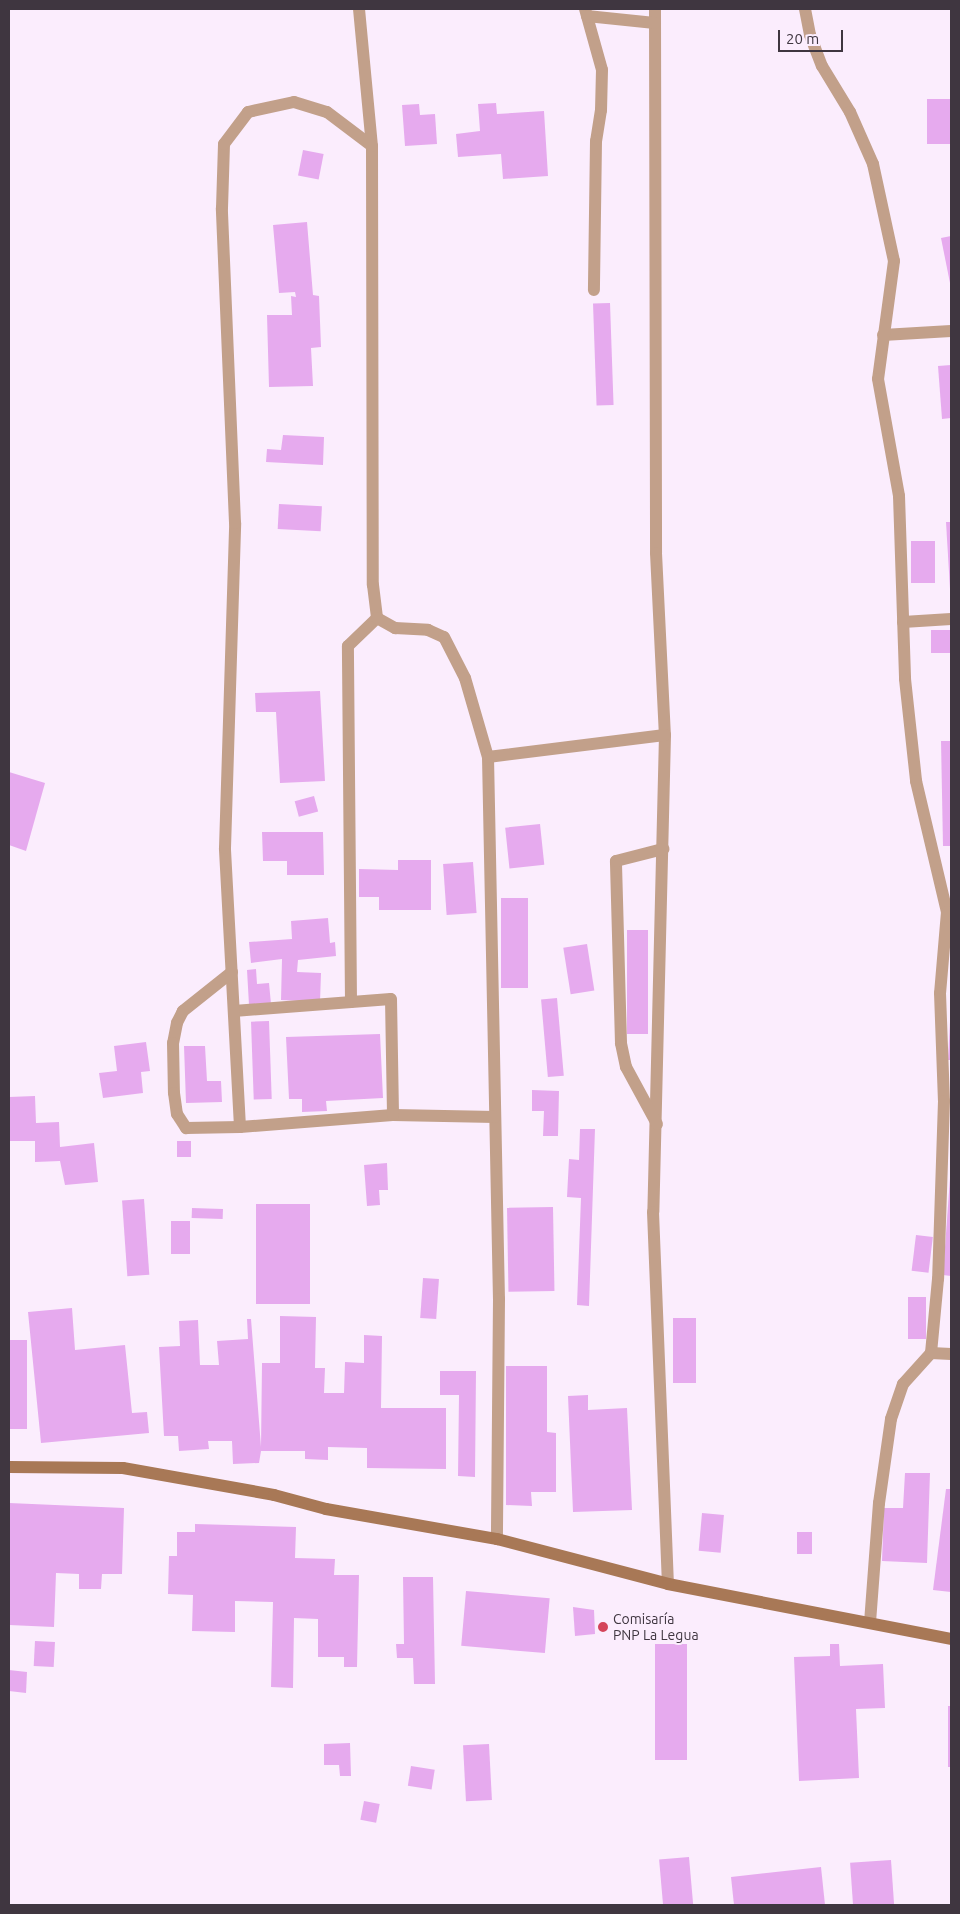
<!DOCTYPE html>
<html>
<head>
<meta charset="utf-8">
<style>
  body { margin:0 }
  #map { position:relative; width:960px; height:1914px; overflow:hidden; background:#fbedfd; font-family:Ubuntu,sans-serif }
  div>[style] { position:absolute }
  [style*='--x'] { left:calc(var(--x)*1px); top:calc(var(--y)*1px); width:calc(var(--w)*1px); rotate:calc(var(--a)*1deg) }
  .building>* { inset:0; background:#e6aaee; transform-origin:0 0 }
  .service>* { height:12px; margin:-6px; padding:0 6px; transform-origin:6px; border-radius:6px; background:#c2a08a }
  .minor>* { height:12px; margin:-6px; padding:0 6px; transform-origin:6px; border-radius:6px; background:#c2a08a }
  .secondary>* { height:12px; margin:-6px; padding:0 6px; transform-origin:6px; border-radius:6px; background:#a87856 }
  .dots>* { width:14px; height:14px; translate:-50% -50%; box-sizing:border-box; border:2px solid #fbedfd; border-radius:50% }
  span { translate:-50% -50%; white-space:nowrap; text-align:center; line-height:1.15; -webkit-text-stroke:4px #fbedfd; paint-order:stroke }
  .poi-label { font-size:14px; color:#3f3640 }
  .left { translate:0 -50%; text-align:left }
  .frame { position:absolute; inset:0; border:10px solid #3f3640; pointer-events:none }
  .scale { position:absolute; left:778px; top:30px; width:65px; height:22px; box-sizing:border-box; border:2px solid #3f3640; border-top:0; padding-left:6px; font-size:15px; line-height:18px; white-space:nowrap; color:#3f3640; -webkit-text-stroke:4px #fbedfd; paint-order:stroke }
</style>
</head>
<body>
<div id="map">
  <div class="building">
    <i style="left:927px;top:99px;width:24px;height:45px"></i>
    <i style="clip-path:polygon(496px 103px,497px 114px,544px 111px,548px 176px,503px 179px,501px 154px,458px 157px,456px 134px,480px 131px,478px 104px)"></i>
    <i style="clip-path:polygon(419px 104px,420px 115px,435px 114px,437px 144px,405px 146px,402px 105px)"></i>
    <i style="left:303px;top:150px;width:21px;height:26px;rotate:11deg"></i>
    <i style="clip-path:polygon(307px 222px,313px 295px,319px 296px,321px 347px,311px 348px,313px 386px,269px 387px,267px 315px,292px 315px,291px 296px,296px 297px,295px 292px,279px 293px,273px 225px)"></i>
    <i style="clip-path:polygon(951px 236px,951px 283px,950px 283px,941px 238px)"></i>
    <i style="left:610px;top:303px;width:102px;height:17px;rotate:88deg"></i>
    <i style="clip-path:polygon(951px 365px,951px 418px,942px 419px,938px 366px)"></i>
    <i style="clip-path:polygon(283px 435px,324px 437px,323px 465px,266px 462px,267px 449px,281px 450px)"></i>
    <i style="left:279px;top:504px;width:43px;height:25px;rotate:3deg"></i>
    <i style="clip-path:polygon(946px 522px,951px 522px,951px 589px,950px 589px)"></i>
    <i style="left:911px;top:541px;width:24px;height:42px"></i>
    <i style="left:931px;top:630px;width:20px;height:23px"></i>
    <i style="clip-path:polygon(320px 691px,325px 781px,280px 783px,276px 712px,256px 712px,255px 693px)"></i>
    <i style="clip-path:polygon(941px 741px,951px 741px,951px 846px,943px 846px)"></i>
    <i style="clip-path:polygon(9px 772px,45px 783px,26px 851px,9px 845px)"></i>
    <i style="left:314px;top:796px;width:16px;height:20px;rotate:75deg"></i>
    <i style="left:540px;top:824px;width:41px;height:35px;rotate:84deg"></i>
    <i style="clip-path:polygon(262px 832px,323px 832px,324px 875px,287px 875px,287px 861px,263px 861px)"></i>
    <i style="clip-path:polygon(398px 860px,431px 860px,431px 910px,379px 910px,379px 897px,359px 897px,359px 869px,398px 870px)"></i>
    <i style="left:473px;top:862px;width:51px;height:30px;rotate:86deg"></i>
    <i style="left:501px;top:898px;width:27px;height:90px"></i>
    <i style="clip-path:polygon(328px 918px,330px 943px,335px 942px,336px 956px,298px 960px,297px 972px,321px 973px,320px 1002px,281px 1000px,282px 959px,251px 963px,249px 942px,292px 939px,291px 921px)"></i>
    <i style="left:627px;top:930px;width:21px;height:104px"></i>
    <i style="left:587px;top:944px;width:47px;height:24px;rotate:81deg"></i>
    <i style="clip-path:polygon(256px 969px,257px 984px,269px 983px,271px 1004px,249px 1005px,247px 970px)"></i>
    <i style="left:557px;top:998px;width:78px;height:16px;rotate:85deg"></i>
    <i style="left:269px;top:1021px;width:78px;height:18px;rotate:88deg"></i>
    <i style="clip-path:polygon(950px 1022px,951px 1022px,951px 1060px,948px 1060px)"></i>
    <i style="clip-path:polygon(380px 1034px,383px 1098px,326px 1101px,327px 1111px,302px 1112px,302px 1099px,289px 1099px,286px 1037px)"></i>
    <i style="clip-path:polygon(146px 1042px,150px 1071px,141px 1072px,143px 1093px,103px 1098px,99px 1073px,117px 1071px,114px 1046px)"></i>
    <i style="clip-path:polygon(184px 1046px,205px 1046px,207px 1081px,221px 1081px,222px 1102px,186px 1103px)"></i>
    <i style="clip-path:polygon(532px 1090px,559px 1091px,558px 1136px,543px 1136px,544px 1111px,532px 1111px)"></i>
    <i style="clip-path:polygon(35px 1096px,36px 1123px,59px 1122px,60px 1147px,94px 1143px,98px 1182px,65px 1185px,60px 1161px,35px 1162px,35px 1141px,9px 1141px,9px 1097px)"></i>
    <i style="clip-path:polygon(580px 1129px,595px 1129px,589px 1306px,577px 1305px,581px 1198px,567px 1197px,569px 1159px,579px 1160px)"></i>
    <i style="left:177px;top:1141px;width:14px;height:16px"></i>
    <i style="clip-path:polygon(387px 1163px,388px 1190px,379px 1190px,380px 1205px,367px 1206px,364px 1165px)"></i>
    <i style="clip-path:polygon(950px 1178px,951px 1178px,951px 1276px,943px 1275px)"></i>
    <i style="left:144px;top:1199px;width:76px;height:22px;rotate:86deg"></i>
    <i style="left:256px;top:1204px;width:54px;height:100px"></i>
    <i style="left:553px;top:1207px;width:84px;height:46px;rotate:89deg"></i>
    <i style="left:192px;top:1208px;width:31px;height:10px;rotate:2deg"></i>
    <i style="left:171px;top:1221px;width:19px;height:33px"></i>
    <i style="left:916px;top:1235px;width:17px;height:36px;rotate:7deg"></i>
    <i style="left:423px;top:1278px;width:16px;height:40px;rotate:4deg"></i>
    <i style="left:908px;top:1297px;width:18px;height:42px"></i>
    <i style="clip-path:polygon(72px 1308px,75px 1350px,125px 1345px,132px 1413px,147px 1412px,149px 1433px,41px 1443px,28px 1312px)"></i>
    <i style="clip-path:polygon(280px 1316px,316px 1317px,315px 1368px,325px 1368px,324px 1393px,344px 1393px,345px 1362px,364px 1363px,364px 1335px,382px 1336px,381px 1408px,446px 1408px,446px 1469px,367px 1468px,367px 1448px,328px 1447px,328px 1460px,305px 1459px,305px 1451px,261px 1451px,259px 1463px,233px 1464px,232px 1441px,208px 1441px,209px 1449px,179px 1451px,178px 1436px,164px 1436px,159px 1347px,180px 1346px,179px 1321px,198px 1320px,200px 1365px,219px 1365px,217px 1341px,248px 1339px,247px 1319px,251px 1319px,261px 1447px,262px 1363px,280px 1363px)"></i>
    <i style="left:673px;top:1318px;width:23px;height:65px"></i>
    <i style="left:9px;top:1340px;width:18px;height:89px"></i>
    <i style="clip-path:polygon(506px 1366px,547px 1366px,547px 1432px,556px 1433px,556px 1492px,531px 1492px,532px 1506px,506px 1505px)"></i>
    <i style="clip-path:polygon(440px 1371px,476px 1371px,475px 1477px,458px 1476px,459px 1395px,440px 1395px)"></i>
    <i style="clip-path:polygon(588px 1395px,588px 1410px,627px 1408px,632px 1510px,573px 1512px,568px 1396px)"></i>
    <i style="clip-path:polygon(905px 1473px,930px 1473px,927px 1563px,882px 1561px,884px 1508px,903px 1508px)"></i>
    <i style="clip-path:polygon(946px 1489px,951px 1489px,951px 1592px,933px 1590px)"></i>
    <i style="clip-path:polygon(9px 1503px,124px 1508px,122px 1574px,102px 1574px,101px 1589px,79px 1589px,79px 1574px,56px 1573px,54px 1627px,9px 1625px)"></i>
    <i style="left:702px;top:1513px;width:22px;height:38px;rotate:5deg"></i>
    <i style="clip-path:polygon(195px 1524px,296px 1527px,295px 1558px,335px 1559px,334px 1575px,359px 1575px,357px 1667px,344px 1667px,344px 1657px,318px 1657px,318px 1619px,294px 1618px,293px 1688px,271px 1687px,273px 1602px,235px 1601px,235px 1632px,192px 1631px,193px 1595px,168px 1594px,169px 1556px,177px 1556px,177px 1532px,195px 1532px)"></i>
    <i style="left:797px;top:1532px;width:15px;height:22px"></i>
    <i style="clip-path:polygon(403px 1577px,433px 1577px,435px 1684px,414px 1684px,413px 1658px,397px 1658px,396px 1644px,404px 1644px)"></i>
    <i style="left:466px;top:1591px;width:84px;height:55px;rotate:5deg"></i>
    <i style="clip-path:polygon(573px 1607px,594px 1610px,595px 1634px,575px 1636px)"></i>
    <i style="left:35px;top:1641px;width:20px;height:25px;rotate:3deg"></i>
    <i style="left:655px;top:1644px;width:32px;height:116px"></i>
    <i style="clip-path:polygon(830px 1644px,839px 1644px,840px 1666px,883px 1664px,885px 1708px,856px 1709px,859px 1778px,799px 1781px,794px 1657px,830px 1656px)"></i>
    <i style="clip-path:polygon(9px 1670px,27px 1672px,26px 1693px,9px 1691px)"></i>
    <i style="left:948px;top:1706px;width:3px;height:61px"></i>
    <i style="clip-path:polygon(350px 1743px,351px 1776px,340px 1776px,339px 1765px,324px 1765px,324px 1744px)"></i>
    <i style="left:489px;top:1744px;width:56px;height:26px;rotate:87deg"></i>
    <i style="left:411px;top:1766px;width:24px;height:20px;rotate:9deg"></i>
    <i style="left:364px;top:1801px;width:16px;height:19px;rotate:11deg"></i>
    <i style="left:689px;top:1857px;width:48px;height:30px;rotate:85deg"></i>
    <i style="left:891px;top:1860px;width:45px;height:41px;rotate:86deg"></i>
    <i style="clip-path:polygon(821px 1867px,825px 1905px,734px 1905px,731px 1877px)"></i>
  </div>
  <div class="service">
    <i style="--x:883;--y:335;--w:68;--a:-3.4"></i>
    <i style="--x:903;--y:622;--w:48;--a:-3.6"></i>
    <i style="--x:351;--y:1002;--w:356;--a:-90.5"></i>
    <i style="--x:348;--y:646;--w:40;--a:-44"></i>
  </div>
  <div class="minor">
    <i style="--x:359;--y:9;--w:138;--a:84.6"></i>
    <i style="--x:372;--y:146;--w:439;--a:89.9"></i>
    <i style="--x:373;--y:585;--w:33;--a:83"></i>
    <i style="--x:377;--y:618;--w:21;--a:29"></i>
    <i style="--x:395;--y:628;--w:33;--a:3"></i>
    <i style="--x:428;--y:630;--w:17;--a:24"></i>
    <i style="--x:444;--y:637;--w:46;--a:62.9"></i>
    <i style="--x:465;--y:678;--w:82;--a:73.8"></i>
    <i style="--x:488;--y:757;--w:542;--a:88.84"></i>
    <i style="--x:499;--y:1299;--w:240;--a:90.5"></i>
    <i style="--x:585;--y:9;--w:63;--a:74.4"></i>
    <i style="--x:602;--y:70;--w:40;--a:91.4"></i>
    <i style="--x:601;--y:110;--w:31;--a:99"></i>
    <i style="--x:596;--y:141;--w:149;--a:90.8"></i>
    <i style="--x:655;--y:9;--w:544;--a:89.89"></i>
    <i style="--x:656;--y:553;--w:182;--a:87.2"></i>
    <i style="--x:665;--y:735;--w:477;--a:91.4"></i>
    <i style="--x:653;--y:1212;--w:372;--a:87.7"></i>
    <i style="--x:805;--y:9;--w:26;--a:79"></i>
    <i style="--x:810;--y:35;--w:33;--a:69"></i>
    <i style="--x:822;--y:66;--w:54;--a:58.7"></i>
    <i style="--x:850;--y:112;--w:57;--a:66.1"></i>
    <i style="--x:873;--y:164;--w:99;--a:77.8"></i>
    <i style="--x:894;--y:261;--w:119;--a:97.7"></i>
    <i style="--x:878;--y:379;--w:119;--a:79.8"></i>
    <i style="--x:899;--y:496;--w:183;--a:88.1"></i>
    <i style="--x:905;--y:679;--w:103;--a:83.8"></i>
    <i style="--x:916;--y:781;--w:135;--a:76.7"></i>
    <i style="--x:947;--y:912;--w:81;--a:94.9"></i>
    <i style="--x:940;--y:993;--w:108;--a:87.9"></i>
    <i style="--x:944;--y:1101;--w:178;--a:91.9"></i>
    <i style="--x:938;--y:1279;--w:74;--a:95.4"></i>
    <i style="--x:931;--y:1353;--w:42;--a:132.1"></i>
    <i style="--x:903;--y:1384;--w:37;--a:109"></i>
    <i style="--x:891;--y:1419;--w:85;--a:98.1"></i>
    <i style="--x:879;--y:1503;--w:119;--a:94.3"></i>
    <i style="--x:587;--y:16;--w:68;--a:5.9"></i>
    <i style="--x:488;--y:757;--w:178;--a:-7.1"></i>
    <i style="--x:232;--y:972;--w:63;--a:141.5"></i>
    <i style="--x:183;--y:1011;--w:13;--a:117"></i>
    <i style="--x:177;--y:1023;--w:20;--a:101"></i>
    <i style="--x:173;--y:1043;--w:50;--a:88.9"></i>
    <i style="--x:174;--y:1093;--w:21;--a:82"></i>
    <i style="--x:177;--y:1114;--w:17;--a:57"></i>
    <i style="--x:186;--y:1128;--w:54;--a:-1.1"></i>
    <i style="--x:240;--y:1127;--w:153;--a:-4.5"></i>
    <i style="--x:393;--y:1115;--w:102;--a:1.1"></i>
    <i style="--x:234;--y:1011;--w:157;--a:-4.4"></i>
    <i style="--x:391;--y:999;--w:116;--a:89"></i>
    <i style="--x:657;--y:1124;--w:65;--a:-118.5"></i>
    <i style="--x:626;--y:1067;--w:25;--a:-102"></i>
    <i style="--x:621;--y:1043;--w:182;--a:-91.6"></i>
    <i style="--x:616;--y:861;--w:49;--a:-14.3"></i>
    <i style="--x:240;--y:1127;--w:279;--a:-93.1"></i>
    <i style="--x:225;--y:848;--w:325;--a:-88.2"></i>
    <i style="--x:235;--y:523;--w:315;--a:-92.4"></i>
    <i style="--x:222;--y:208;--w:64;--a:-88.2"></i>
    <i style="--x:224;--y:144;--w:40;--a:-53"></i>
    <i style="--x:248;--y:112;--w:47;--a:-12.3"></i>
    <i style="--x:294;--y:102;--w:34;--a:17"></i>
    <i style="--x:327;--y:112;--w:56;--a:37.1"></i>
    <i style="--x:931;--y:1353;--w:20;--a:3"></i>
  </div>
  <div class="secondary">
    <i style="--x:9;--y:1467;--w:114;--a:0.5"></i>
    <i style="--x:123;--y:1468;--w:153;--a:10.1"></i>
    <i style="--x:274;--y:1495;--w:54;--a:15.1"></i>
    <i style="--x:326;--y:1509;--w:174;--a:10"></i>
    <i style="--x:497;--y:1539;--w:177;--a:14.7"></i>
    <i style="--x:668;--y:1584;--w:288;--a:11"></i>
  </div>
  <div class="dots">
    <i style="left:603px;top:1627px;background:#d4445a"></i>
  </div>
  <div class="poi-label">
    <span class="left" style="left:613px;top:1627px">Comisaría<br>PNP La Legua</span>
  </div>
  <div class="frame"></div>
  <div class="scale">20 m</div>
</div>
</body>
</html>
